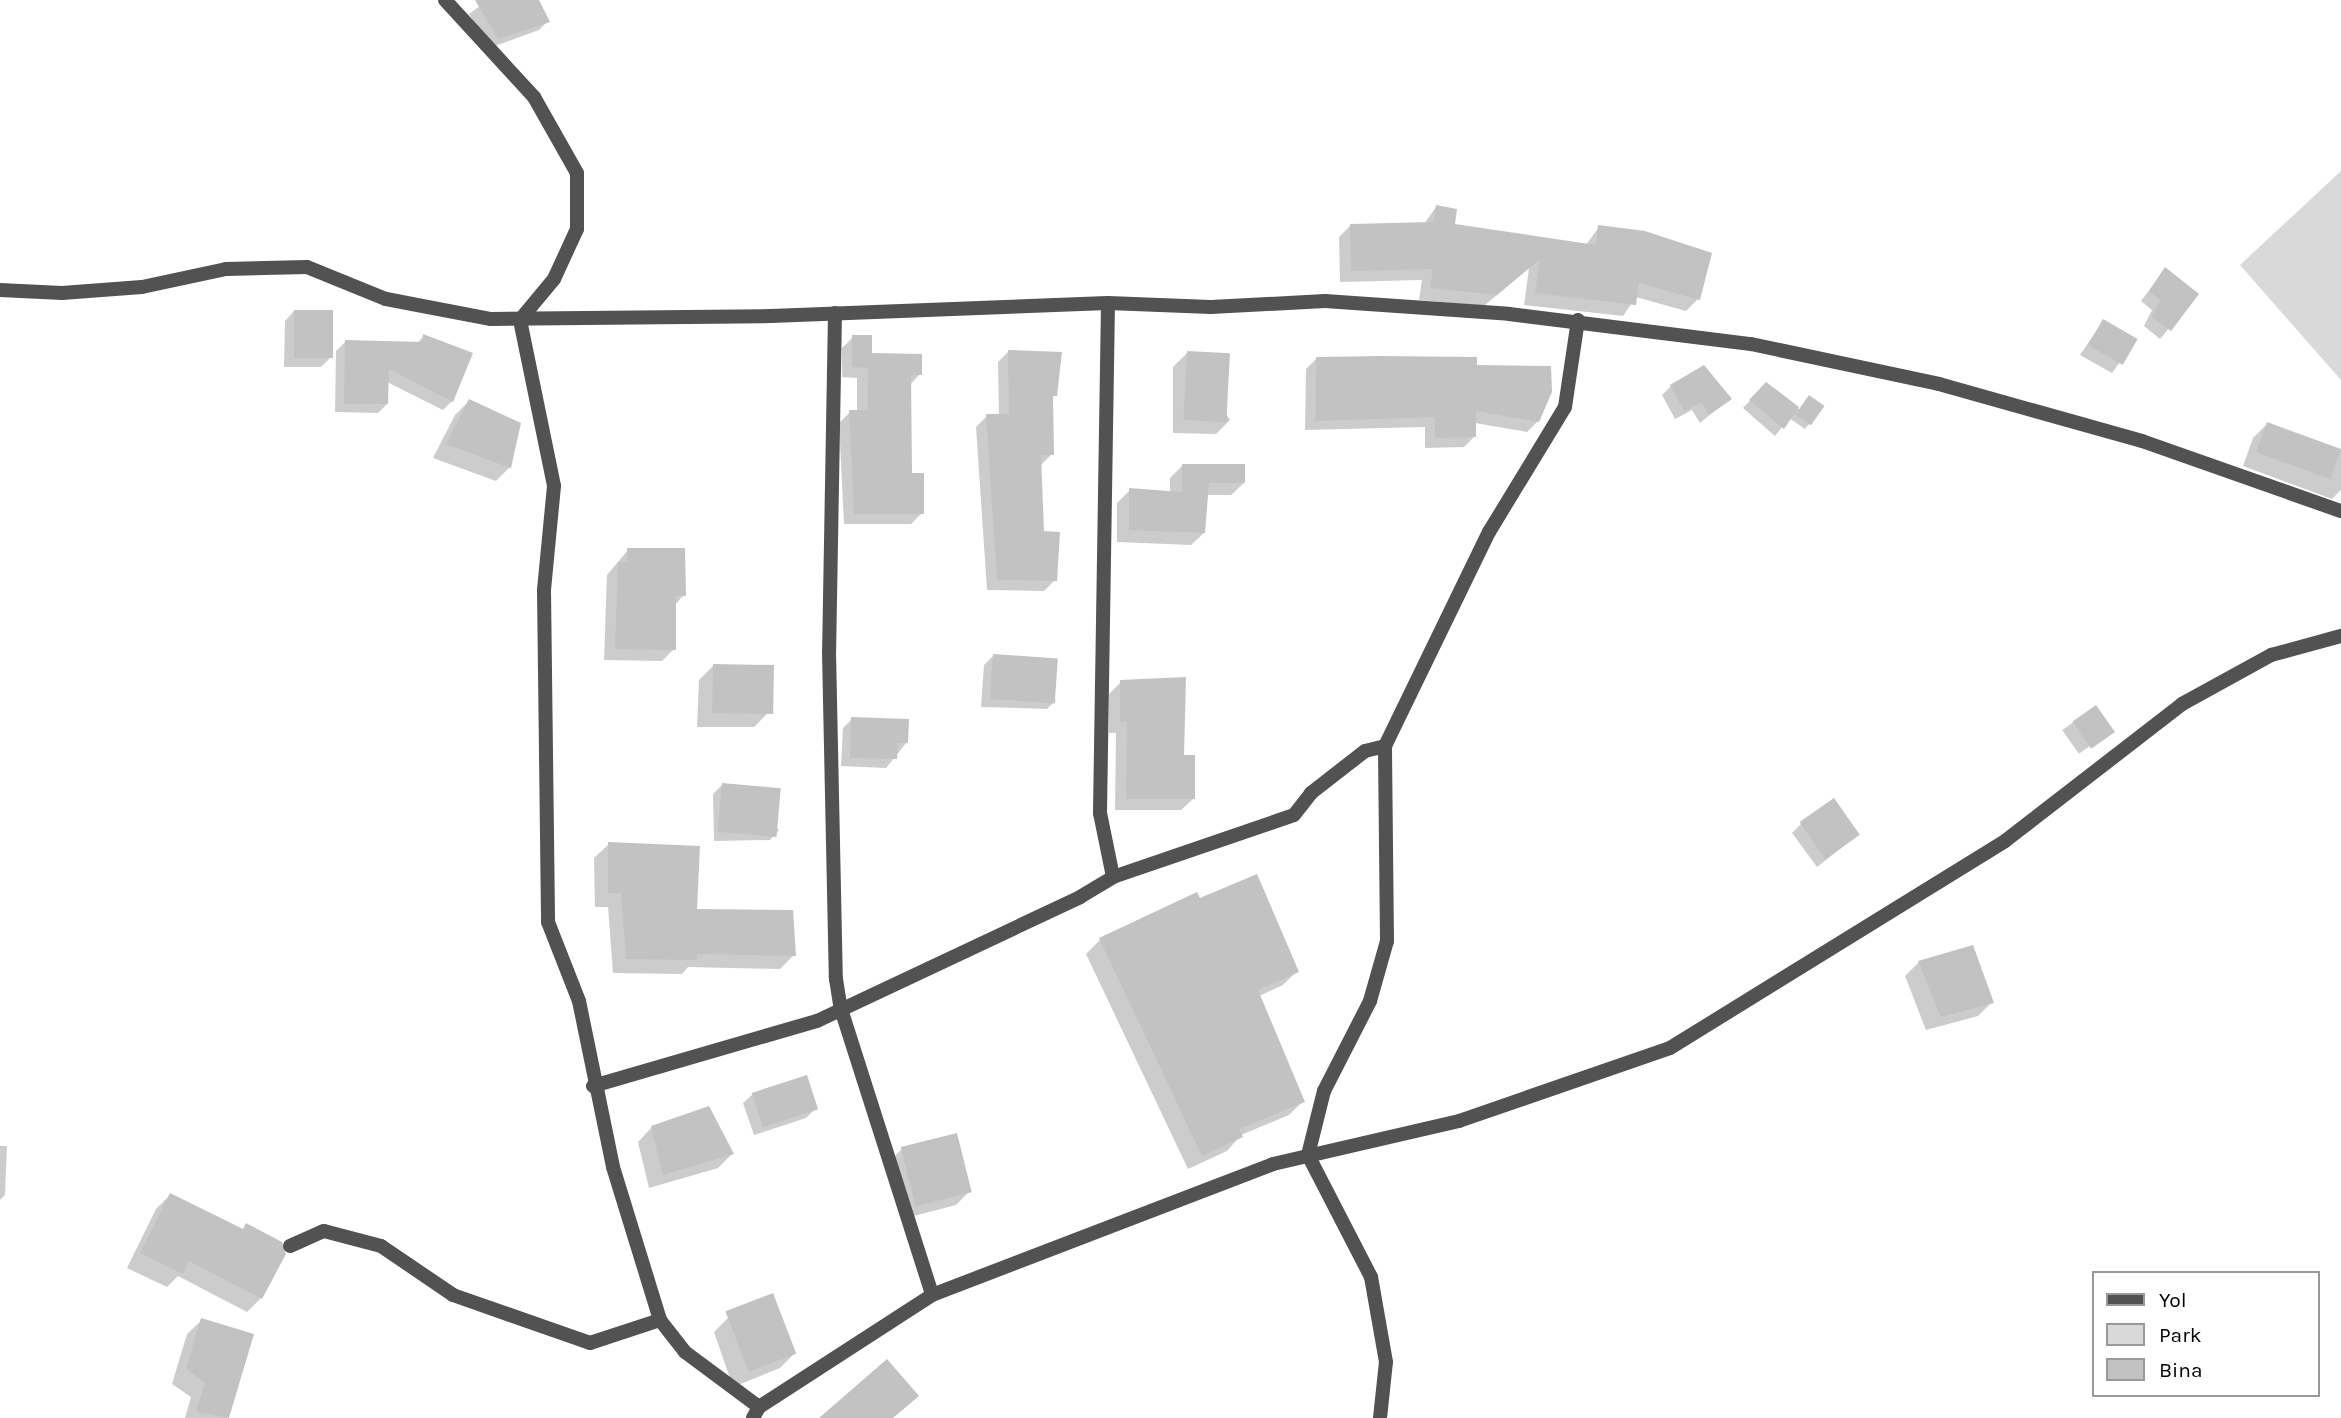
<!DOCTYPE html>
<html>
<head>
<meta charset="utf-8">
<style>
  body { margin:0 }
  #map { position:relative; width:2341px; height:1418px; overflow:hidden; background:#fff; font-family:Karla,sans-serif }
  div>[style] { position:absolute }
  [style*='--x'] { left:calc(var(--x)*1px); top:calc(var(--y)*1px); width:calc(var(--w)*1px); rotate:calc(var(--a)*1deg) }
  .green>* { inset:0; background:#d9d9d9 }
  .shadow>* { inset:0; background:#0003; transform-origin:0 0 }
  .building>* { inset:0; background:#c2c2c2; transform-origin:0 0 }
  .minor>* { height:14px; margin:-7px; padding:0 7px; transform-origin:7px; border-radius:7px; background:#525252 }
  .tertiary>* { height:14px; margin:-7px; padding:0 7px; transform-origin:7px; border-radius:7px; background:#525252 }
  span { translate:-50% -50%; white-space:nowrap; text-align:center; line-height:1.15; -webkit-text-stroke:7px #fff; paint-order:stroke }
  .legend { position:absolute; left:2092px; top:1271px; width:228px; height:126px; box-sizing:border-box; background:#fff; border:2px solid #999; margin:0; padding:9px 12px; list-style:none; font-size:21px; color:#000 }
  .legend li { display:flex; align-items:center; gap:14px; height:35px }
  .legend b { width:35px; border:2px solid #999 }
</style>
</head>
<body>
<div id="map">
  <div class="green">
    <i style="clip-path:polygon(2341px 171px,2341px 380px,2240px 265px)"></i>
  </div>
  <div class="shadow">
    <i style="clip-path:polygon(488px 0,537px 0,548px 21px,539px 30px,489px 48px,469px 14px)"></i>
    <i style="clip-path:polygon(1436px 207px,1453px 226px,1586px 245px,1599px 227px,1698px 299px,1686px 311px,1636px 297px,1623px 316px,1524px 305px,1529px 268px,1484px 306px,1419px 300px,1422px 280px,1340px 282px,1339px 237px,1351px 225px,1424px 224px)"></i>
    <i style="clip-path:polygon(2165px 269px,2197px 294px,2160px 339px,2144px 326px,2152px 310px,2141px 301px)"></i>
    <i style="clip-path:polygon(294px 311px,330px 358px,321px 367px,284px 367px,285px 321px)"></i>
    <i style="clip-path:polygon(2103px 321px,2136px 340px,2112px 373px,2080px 355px)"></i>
    <i style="clip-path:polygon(424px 336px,452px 401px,443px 410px,387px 382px,387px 404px,378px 413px,335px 412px,336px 351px,345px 342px,417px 343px)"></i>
    <i style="clip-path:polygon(853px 337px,870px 355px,920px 374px,910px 385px,911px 474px,922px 513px,911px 524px,844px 524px,839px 423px,850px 412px,857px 412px,857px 378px,842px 377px,842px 348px)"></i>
    <i style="clip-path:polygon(1009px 351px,1055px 395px,1051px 399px,1052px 454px,1041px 465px,1042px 532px,1055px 580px,1044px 591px,987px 590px,976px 427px,987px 416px,999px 416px,998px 362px)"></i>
    <i style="clip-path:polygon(1187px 353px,1230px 420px,1216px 434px,1173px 433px,1173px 367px)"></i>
    <i style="clip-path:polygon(1317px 358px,1538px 421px,1527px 432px,1475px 423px,1474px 437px,1464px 447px,1425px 448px,1425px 427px,1305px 430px,1306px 369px)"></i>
    <i style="clip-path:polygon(1766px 384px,1799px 409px,1823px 406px,1805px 429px,1789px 418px,1775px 436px,1743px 408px)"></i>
    <i style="clip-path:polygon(1671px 386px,1729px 399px,1700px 423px,1692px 410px,1675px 419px,1662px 395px)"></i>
    <i style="clip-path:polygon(469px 401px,510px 467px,496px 481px,433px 458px,455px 415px)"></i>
    <i style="clip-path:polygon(2267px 424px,2341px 451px,2341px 490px,2332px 499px,2243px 466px,2253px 438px)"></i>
    <i style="clip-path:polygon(1183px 465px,1244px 483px,1231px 495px,1206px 495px,1204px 533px,1191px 545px,1117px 542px,1117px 503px,1130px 490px,1170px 493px,1170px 478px)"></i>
    <i style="clip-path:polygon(628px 550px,684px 595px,675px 605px,674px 649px,662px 661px,604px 660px,607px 575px)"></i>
    <i style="clip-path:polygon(993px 656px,1056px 700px,1047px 709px,981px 707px,984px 665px)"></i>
    <i style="clip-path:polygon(713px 666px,769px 712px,754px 727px,697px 727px,699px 680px)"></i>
    <i style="clip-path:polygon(1121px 682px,1182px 757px,1193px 799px,1181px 810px,1115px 810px,1116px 733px,1109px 733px,1109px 694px)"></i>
    <i style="left:2095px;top:707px;width:29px;height:40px;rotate:55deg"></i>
    <i style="clip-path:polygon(852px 719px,907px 742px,886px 768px,841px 766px,843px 728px)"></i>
    <i style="clip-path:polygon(722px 785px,779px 830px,770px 840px,714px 841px,713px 794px)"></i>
    <i style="clip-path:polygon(1802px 823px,1858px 835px,1817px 867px,1792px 833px)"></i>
    <i style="clip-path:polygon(609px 844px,695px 911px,794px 955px,780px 969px,688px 967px,682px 974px,613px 973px,608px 907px,595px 907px,594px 858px)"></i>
    <i style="clip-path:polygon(1199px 901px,1297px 971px,1283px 985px,1259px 996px,1303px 1101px,1289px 1115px,1241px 1135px,1227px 1151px,1188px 1169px,1086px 954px,1100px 940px)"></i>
    <i style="clip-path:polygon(1919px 962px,1992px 1002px,1978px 1016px,1926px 1030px,1905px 976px)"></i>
    <i style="clip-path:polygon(805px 1077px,816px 1108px,806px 1118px,754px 1135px,743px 1103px,753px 1094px)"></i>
    <i style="clip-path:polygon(652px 1127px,732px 1154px,718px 1168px,649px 1188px,638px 1142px)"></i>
    <i style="clip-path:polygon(0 1146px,7px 1146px,5px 1195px,0 1200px)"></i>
    <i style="clip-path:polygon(902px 1149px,970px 1191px,956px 1205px,902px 1219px,888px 1163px)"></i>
    <i style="clip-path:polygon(170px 1195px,242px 1230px,246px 1225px,261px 1298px,247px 1312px,178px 1276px,167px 1287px,127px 1268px,156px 1209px)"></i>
    <i style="clip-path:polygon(728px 1318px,794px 1354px,780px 1368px,733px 1387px,714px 1332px)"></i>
    <i style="clip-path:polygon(202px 1320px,252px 1335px,227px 1418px,185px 1418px,191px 1397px,172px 1384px,187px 1334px)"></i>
  </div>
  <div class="building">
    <i style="clip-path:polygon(475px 0,539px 0,550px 22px,498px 39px)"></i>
    <i style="clip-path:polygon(1436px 205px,1457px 209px,1455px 224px,1596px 245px,1598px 225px,1645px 231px,1712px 253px,1700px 300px,1639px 283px,1636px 305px,1535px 293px,1540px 259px,1497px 295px,1430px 288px,1433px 269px,1351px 271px,1350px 224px,1433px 222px)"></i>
    <i style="clip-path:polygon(2165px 267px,2199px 294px,2171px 331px,2152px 317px,2160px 300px,2149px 291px)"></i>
    <i style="left:294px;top:310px;width:39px;height:48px"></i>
    <i style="left:2103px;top:319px;width:40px;height:30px;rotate:30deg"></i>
    <i style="clip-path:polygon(423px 334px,473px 353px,453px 402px,389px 369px,388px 404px,344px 404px,345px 340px,422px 342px)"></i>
    <i style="clip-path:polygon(852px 335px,872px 335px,872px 353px,922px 354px,922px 375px,911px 375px,912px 473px,924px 473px,924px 514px,854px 514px,849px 410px,867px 410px,868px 368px,852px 367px)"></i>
    <i style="clip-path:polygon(1008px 350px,1062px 352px,1057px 396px,1053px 396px,1054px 455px,1041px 455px,1044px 531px,1060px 532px,1057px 581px,997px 580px,986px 414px,1009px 414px)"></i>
    <i style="left:1187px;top:351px;width:43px;height:69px;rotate:3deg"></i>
    <i style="clip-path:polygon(1379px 356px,1477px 357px,1477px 365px,1551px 366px,1552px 392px,1539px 422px,1476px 411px,1476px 437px,1435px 438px,1435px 417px,1315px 421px,1316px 357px)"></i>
    <i style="clip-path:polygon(1704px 365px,1732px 399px,1709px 415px,1701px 402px,1684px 411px,1670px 385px)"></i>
    <i style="clip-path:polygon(1766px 382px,1799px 407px,1784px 429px,1749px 400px)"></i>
    <i style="left:1809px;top:395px;width:19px;height:24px;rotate:35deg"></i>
    <i style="clip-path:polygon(469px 399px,521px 423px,511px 468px,446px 444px)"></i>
    <i style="left:2267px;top:422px;width:79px;height:32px;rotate:20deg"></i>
    <i style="clip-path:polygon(1182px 464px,1245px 464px,1245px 483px,1209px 483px,1205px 533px,1129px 530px,1129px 488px,1182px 492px)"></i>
    <i style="clip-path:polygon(627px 548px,685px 548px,686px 596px,676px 596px,676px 650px,615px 649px,618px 562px,627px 562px)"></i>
    <i style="left:993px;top:654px;width:65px;height:45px;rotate:4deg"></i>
    <i style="left:713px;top:664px;width:61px;height:49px;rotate:1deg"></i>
    <i style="clip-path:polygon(1186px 677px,1184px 755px,1195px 755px,1195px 799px,1126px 799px,1127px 722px,1120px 722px,1120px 680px)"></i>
    <i style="left:2096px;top:705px;width:33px;height:29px;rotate:55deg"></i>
    <i style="clip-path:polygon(851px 717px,909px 719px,908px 743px,898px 743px,897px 759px,850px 758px)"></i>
    <i style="left:722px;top:783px;width:59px;height:49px;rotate:5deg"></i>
    <i style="left:1834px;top:798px;width:45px;height:42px;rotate:55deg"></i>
    <i style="clip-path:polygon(608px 842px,700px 846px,697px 909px,793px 910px,796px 956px,697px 954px,697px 960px,626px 959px,621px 893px,608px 893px)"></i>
    <i style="clip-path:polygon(1257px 874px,1299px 972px,1258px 990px,1305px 1102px,1239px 1129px,1243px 1137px,1202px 1156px,1099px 938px,1197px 892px,1200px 898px)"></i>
    <i style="clip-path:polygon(1973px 945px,1994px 1003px,1941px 1017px,1918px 961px)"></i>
    <i style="left:807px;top:1075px;width:36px;height:58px;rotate:72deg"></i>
    <i style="clip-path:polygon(709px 1106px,734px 1154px,663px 1175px,651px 1126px)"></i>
    <i style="left:957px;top:1133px;width:61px;height:58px;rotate:76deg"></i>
    <i style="clip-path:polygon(170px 1193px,243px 1229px,246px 1223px,282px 1242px,286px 1254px,262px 1299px,189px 1261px,183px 1274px,140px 1253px)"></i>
    <i style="left:773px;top:1293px;width:65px;height:51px;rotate:69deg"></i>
    <i style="clip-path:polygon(201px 1318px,254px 1334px,229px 1418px,196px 1412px,205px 1383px,186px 1369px)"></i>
    <i style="clip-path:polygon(887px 1359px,919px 1396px,893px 1418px,819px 1418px)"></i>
  </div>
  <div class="minor">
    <i style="--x:445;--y:0;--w:132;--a:47.5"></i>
    <i style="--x:534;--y:97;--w:87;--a:60.5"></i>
    <i style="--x:577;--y:173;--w:56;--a:90"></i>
    <i style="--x:577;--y:229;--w:55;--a:114.7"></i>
    <i style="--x:554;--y:279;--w:53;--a:129.7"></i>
    <i style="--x:520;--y:320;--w:169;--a:78.4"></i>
    <i style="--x:554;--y:486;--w:104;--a:95.5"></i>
    <i style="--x:544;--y:590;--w:332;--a:89.3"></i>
    <i style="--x:548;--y:922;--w:85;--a:68.6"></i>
    <i style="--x:579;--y:1001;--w:169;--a:78.4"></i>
    <i style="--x:613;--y:1167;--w:160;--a:72.9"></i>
    <i style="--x:660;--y:1320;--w:41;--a:52"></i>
    <i style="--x:685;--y:1352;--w:92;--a:36.6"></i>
    <i style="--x:1108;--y:303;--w:510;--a:90.9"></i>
    <i style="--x:1100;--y:813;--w:65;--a:78.5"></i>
    <i style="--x:835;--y:313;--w:339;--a:91"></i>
    <i style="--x:829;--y:652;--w:327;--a:88.8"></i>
    <i style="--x:836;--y:979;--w:30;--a:81"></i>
    <i style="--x:841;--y:1009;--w:300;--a:72.3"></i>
    <i style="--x:593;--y:1086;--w:233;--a:-16.2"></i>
    <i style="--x:817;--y:1021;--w:291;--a:-25.2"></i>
    <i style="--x:1080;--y:897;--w:39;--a:-31"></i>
    <i style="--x:1113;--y:877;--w:191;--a:-18.9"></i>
    <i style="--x:1294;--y:815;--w:28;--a:-52"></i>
    <i style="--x:1311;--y:793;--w:68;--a:-37.9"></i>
    <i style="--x:1365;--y:751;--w:21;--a:-14"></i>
    <i style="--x:290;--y:1246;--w:37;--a:-24"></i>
    <i style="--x:324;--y:1231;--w:59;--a:14.7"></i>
    <i style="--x:381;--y:1246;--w:87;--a:34.2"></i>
    <i style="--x:453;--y:1295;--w:145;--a:19.3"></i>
    <i style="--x:590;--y:1343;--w:74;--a:-18.2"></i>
    <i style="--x:753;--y:1418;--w:13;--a:-61"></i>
    <i style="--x:759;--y:1407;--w:206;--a:-32.9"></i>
    <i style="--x:932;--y:1295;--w:365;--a:-21"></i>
    <i style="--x:1273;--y:1164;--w:191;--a:-13"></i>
    <i style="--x:1459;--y:1121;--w:223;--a:-19.1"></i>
    <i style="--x:1670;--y:1048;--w:394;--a:-31.7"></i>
    <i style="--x:2005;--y:841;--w:224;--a:-37.7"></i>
    <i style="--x:2182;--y:704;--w:102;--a:-28.8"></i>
    <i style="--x:2271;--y:655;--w:73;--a:-15.2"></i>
  </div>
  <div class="tertiary">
    <i style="--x:0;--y:290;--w:62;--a:2.8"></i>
    <i style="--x:62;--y:293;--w:80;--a:-4.3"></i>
    <i style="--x:142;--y:287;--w:86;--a:-12.1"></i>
    <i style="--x:226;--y:269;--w:81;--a:-1.4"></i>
    <i style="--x:307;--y:267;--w:85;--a:22.1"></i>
    <i style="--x:386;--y:299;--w:107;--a:10.8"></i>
    <i style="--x:491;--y:319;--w:280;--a:-0.6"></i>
    <i style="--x:771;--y:316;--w:337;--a:-2.2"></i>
    <i style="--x:1108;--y:303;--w:103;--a:2.2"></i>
    <i style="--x:1211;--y:307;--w:114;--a:-3"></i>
    <i style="--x:1325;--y:301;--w:184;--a:4"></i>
    <i style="--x:1509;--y:314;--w:244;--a:7.1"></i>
    <i style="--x:1751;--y:344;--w:192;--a:12"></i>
    <i style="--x:1939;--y:384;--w:211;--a:15.7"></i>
    <i style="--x:2142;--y:441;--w:211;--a:19.4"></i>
    <i style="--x:1380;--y:1418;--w:56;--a:-83.9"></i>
    <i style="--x:1386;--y:1362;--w:86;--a:-100"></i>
    <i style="--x:1371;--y:1277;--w:137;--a:-117.3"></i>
    <i style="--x:1308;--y:1155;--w:66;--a:-76"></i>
    <i style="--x:1324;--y:1091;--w:101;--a:-62.9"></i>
    <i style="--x:1370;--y:1001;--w:62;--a:-74.2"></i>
    <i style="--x:1387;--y:941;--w:195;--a:-90.6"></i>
    <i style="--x:1385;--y:746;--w:238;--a:-64.1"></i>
    <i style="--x:1489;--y:532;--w:146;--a:-58.7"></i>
    <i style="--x:1565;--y:407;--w:88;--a:-81.5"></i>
  </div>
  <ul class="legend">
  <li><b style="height:9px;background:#525252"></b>Yol</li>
  <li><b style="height:19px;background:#d9d9d9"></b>Park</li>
  <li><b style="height:19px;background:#c2c2c2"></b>Bina</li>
  </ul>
</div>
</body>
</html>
